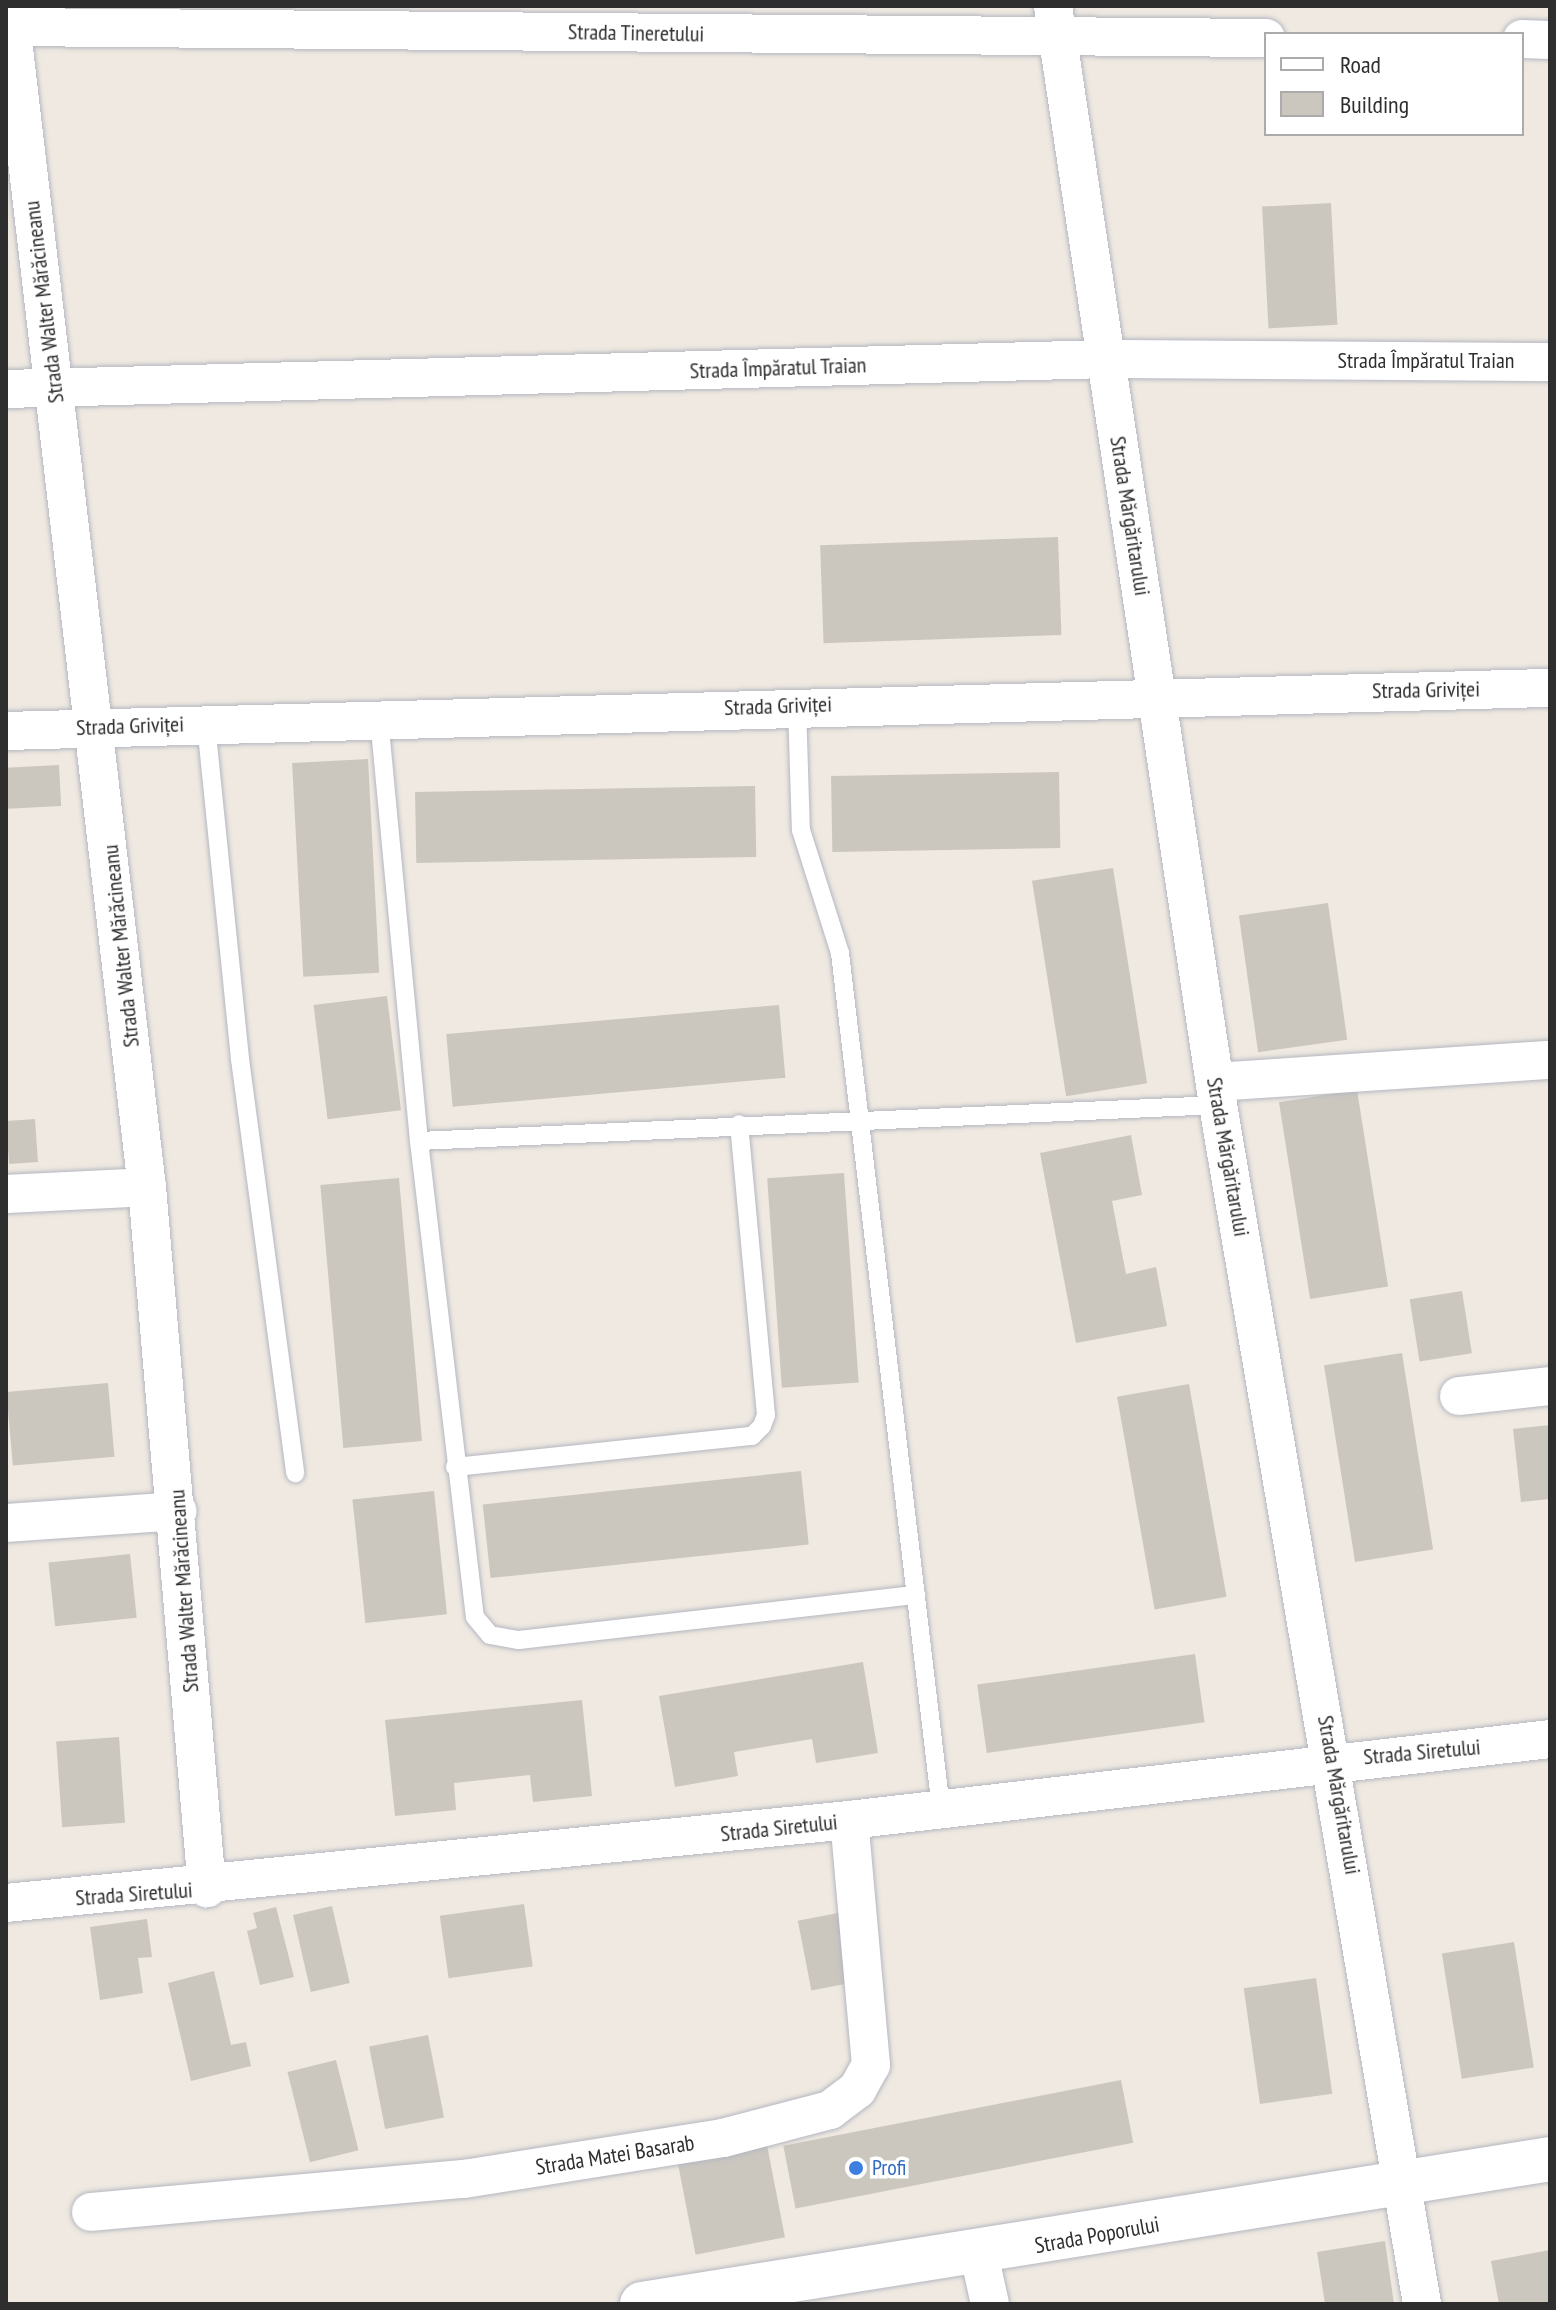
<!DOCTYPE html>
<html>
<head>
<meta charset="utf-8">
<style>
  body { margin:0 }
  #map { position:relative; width:1556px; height:2310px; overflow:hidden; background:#efe9e1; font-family:"PT Sans Narrow",sans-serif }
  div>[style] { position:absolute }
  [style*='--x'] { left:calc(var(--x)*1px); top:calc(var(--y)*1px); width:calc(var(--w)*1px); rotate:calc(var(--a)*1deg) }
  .building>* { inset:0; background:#cbc7bf; transform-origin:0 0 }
  .roads { filter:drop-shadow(0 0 2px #b4b7c1) drop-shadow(0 0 2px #b4b7c1) }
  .lane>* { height:18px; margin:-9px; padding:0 9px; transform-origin:9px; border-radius:9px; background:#fff }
  .street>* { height:38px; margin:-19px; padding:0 19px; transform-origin:19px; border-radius:19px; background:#fff }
  .secondary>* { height:44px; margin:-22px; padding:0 22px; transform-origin:22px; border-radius:22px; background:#fff }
  .dots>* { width:22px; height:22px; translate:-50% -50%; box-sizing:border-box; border:4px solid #fff; border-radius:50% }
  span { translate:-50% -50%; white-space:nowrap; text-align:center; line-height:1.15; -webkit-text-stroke:7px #fff; paint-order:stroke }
  .street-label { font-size:22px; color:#2e2e2e }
  .shop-label { font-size:22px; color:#366cbe }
  .left { translate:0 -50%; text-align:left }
  .frame { position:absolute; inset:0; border:8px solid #2e2e2e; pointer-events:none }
  .legend { position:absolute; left:1264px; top:32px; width:260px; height:104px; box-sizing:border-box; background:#fff; border:2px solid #ababab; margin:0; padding:10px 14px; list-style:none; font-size:24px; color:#2e2e2e }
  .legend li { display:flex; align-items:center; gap:16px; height:40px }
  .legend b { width:40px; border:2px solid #ababab }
</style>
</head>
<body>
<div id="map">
  <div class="building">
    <i style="left:1331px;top:203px;width:122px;height:69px;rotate:87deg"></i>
    <i style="left:1058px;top:537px;width:98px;height:238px;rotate:88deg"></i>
    <i style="left:368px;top:759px;width:214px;height:76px;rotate:87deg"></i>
    <i style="left:59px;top:765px;width:41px;height:53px;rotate:87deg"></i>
    <i style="left:1059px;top:772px;width:76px;height:228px;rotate:89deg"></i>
    <i style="left:755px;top:786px;width:71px;height:340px;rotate:89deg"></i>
    <i style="left:1113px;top:868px;width:218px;height:82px;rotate:81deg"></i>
    <i style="left:1328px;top:903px;width:138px;height:90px;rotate:82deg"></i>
    <i style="left:387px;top:996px;width:115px;height:74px;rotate:83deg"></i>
    <i style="left:779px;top:1005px;width:73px;height:334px;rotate:85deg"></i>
    <i style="left:1357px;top:1090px;width:199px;height:79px;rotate:81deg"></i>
    <i style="left:35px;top:1119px;width:43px;height:29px;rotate:86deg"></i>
    <i style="clip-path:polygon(1131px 1135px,1142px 1195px,1112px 1201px,1126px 1274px,1156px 1267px,1167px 1326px,1076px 1343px,1040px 1153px)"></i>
    <i style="left:844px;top:1173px;width:210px;height:77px;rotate:86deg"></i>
    <i style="left:399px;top:1178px;width:264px;height:79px;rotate:85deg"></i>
    <i style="left:1462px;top:1291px;width:63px;height:53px;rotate:81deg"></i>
    <i style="left:1402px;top:1353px;width:199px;height:79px;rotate:81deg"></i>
    <i style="left:108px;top:1383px;width:74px;height:102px;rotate:85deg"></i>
    <i style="left:1189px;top:1384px;width:216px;height:73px;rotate:80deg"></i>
    <i style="clip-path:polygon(1550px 1425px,1550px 1499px,1521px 1502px,1513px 1429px)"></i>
    <i style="left:801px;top:1471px;width:74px;height:320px;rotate:84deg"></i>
    <i style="left:434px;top:1491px;width:124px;height:82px;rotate:84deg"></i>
    <i style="left:130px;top:1554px;width:64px;height:82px;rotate:84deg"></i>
    <i style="left:1195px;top:1654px;width:69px;height:220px;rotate:82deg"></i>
    <i style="clip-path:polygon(863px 1662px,878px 1753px,816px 1763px,812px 1739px,734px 1752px,738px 1776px,675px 1787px,659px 1696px)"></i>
    <i style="clip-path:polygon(582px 1700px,592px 1796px,533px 1802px,530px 1775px,454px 1783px,456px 1810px,395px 1816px,385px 1720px)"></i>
    <i style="left:119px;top:1737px;width:86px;height:63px;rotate:86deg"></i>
    <i style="left:524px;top:1904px;width:63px;height:85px;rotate:82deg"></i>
    <i style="left:332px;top:1906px;width:79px;height:40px;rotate:77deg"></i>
    <i style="clip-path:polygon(276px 1907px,294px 1977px,260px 1985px,247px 1931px,257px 1928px,253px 1913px)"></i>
    <i style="left:843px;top:1912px;width:71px;height:46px;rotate:79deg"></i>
    <i style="clip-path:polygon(147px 1919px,152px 1957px,138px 1958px,143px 1993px,100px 2000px,90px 1927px)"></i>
    <i style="left:1514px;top:1942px;width:127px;height:73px;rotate:81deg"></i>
    <i style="clip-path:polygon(214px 1971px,231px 2045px,246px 2042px,251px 2066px,191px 2081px,168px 1983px)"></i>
    <i style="left:1316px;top:1978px;width:117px;height:73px;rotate:82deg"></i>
    <i style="left:428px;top:2035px;width:84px;height:60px;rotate:79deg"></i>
    <i style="left:336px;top:2060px;width:93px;height:50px;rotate:76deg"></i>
    <i style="left:1121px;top:2080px;width:64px;height:344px;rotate:79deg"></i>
    <i style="left:767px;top:2145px;width:94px;height:91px;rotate:79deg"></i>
    <i style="clip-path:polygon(1385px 2241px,1394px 2304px,1325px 2304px,1317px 2252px)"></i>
    <i style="clip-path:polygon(1550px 2250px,1550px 2304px,1499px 2304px,1491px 2261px)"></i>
  </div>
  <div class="roads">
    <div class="lane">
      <i style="--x:797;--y:706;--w:124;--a:88.2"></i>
      <i style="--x:801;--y:830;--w:129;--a:72.4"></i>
      <i style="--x:840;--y:953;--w:862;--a:83.27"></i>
      <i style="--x:379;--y:718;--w:425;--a:84.6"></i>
      <i style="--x:419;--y:1141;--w:479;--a:83.3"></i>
      <i style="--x:475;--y:1617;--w:23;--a:50"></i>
      <i style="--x:490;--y:1635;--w:29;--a:10"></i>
      <i style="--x:519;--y:1640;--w:400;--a:-6.5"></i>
      <i style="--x:206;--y:724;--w:337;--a:84.2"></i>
      <i style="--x:240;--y:1059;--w:418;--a:82.4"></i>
      <i style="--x:419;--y:1141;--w:800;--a:-2.58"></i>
      <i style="--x:455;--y:1467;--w:299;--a:-6"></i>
      <i style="--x:752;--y:1436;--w:14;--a:-45"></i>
      <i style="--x:762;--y:1426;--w:12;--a:-70"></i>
      <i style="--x:766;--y:1415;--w:292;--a:-95.3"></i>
    </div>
    <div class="street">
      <i style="--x:9;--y:6;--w:1189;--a:83.34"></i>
      <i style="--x:147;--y:1187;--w:704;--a:85.11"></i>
      <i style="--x:1053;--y:6;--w:1111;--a:81.46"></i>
      <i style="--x:1218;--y:1105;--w:1216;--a:80.34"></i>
      <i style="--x:6;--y:27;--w:1260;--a:0.5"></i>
      <i style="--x:1522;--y:39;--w:28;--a:2"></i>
      <i style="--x:6;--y:389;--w:1100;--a:-1.56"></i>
      <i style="--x:1106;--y:359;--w:444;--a:0.4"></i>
      <i style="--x:6;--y:731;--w:1545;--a:-1.6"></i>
      <i style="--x:1215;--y:1082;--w:336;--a:-3.8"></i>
      <i style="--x:6;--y:1194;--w:141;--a:-2.8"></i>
      <i style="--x:1459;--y:1396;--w:92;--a:-6.3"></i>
      <i style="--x:6;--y:1523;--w:172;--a:-4"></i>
      <i style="--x:6;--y:1903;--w:847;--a:-5.62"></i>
      <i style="--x:849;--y:1820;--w:706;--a:-6.59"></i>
      <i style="--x:91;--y:2212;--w:374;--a:-5.1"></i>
      <i style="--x:464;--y:2179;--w:262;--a:-9"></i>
      <i style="--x:723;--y:2138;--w:111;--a:-14.7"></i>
      <i style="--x:830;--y:2110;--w:34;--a:-37"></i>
      <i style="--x:857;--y:2090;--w:29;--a:-61"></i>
      <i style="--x:871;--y:2065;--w:246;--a:-95.1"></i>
      <i style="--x:979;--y:2254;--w:51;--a:77.6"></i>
    </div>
    <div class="secondary">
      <i style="--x:642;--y:2304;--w:920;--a:-9.07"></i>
    </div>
  </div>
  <div class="dots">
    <i style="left:856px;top:2168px;background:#3f7fe0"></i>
  </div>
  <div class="street-label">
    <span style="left:636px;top:33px;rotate:1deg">Strada Tineretului</span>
    <span style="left:44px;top:302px;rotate:-97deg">Strada Walter Mărăcineanu</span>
    <span style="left:1426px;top:361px">Strada Împăratul Traian</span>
    <span style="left:778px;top:368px;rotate:-2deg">Strada Împăratul Traian</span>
    <span style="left:1130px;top:516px;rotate:81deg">Strada Mărgăritarului</span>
    <span style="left:1426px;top:690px;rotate:-1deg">Strada Griviței</span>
    <span style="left:778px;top:706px;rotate:-2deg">Strada Griviței</span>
    <span style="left:130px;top:726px;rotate:-2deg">Strada Griviței</span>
    <span style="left:121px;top:946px;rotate:-96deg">Strada Walter Mărăcineanu</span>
    <span style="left:1228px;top:1157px;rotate:80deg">Strada Mărgăritarului</span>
    <span style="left:184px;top:1591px;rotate:-94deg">Strada Walter Mărăcineanu</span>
    <span style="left:1422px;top:1752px;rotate:-5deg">Strada Siretului</span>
    <span style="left:1339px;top:1795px;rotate:80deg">Strada Mărgăritarului</span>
    <span style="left:779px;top:1828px;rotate:-6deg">Strada Siretului</span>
    <span style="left:134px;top:1894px;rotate:-4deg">Strada Siretului</span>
    <span style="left:615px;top:2155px;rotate:-9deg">Strada Matei Basarab</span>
    <span style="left:1097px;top:2235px;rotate:-10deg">Strada Poporului</span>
  </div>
  <div class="shop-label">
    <span class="left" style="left:872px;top:2168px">Profi</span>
  </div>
  <div class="frame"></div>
  <ul class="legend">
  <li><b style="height:10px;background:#fff"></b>Road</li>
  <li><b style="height:22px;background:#cbc7bf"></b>Building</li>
  </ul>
</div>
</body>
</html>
